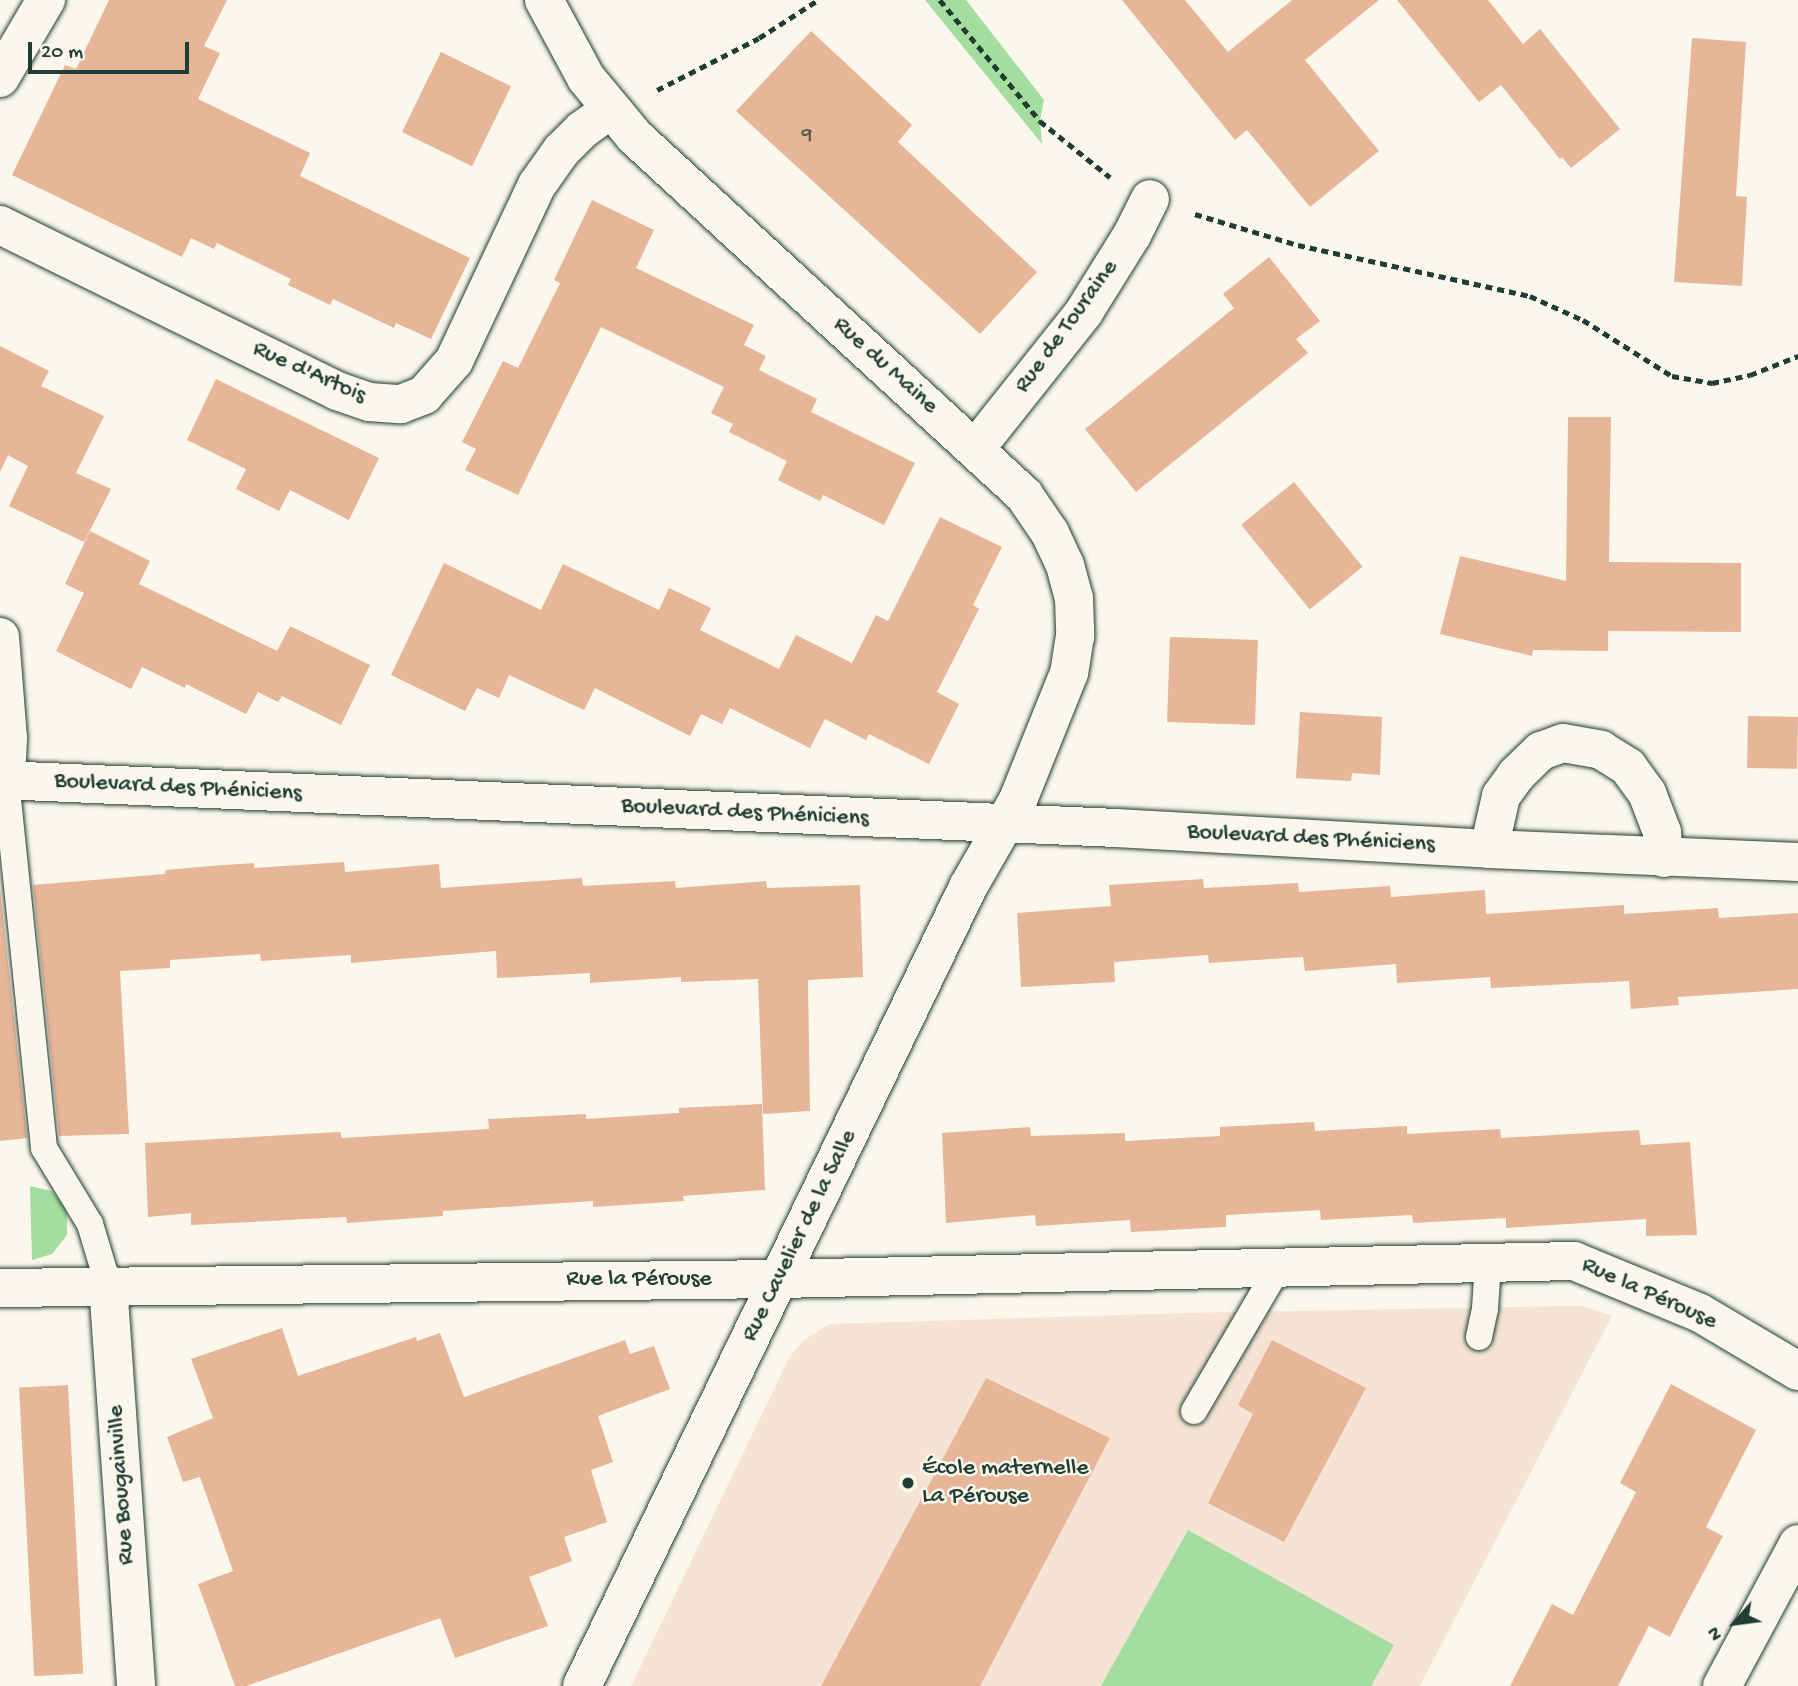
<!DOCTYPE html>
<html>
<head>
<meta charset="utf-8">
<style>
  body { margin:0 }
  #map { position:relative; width:1798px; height:1686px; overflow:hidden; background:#fbf7ec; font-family:"Gochi Hand",sans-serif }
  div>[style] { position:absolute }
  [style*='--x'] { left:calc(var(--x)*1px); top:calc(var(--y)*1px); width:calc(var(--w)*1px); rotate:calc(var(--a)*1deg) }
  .built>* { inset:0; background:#f5e4d3 }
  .green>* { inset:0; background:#a5dc9f }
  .building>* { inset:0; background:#e7b698; transform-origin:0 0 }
  .path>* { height:4.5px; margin-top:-2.25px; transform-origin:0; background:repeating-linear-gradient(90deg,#1f3d34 0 7px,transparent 0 12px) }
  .roads { filter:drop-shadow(0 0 2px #1f3d34) drop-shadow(0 0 2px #1f3d34) }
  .service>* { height:26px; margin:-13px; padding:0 13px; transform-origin:13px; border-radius:13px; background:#fbf7ec }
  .minor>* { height:38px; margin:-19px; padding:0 19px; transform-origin:19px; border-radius:19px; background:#fbf7ec }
  .dots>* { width:19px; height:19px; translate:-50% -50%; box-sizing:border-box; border:4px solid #fbf7ec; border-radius:50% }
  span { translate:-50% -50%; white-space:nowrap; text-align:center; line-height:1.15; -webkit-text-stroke:5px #fbf7ec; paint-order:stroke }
  .number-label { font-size:21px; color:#515b4d }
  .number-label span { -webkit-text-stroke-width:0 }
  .street-label { font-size:24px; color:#1f3d34 }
  .poi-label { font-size:24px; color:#1f3d34 }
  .left { translate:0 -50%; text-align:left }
  .north { position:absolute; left:1700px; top:1588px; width:70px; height:70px; -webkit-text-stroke:5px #fbf7ec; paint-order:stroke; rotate:242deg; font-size:19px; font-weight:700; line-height:28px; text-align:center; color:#1f3d34 }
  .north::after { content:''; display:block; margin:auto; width:24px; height:32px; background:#1f3d34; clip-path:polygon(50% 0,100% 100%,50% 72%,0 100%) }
  .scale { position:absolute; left:28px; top:42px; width:161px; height:32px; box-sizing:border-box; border:4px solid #1f3d34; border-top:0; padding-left:9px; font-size:21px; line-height:24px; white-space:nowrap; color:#1f3d34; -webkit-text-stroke:5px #fbf7ec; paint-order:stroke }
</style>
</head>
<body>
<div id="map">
  <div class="built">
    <i style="clip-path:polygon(1565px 1306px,1583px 1306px,1612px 1316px,1420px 1686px,631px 1686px,790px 1356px,804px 1340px,829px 1324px,1183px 1313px)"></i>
  </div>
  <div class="green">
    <i style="clip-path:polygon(925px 0,966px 0,1044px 100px,1040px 121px,1042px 144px)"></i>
    <i style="clip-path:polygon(30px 1186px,52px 1191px,67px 1210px,67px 1235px,52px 1254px,32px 1260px)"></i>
    <i style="clip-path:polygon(1188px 1530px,1394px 1645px,1371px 1686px,1101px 1686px)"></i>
  </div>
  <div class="building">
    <i style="clip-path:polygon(109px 0,227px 0,204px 46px,220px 53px,198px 99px,310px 153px,300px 176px,470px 258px,431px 339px,396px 323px,394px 328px,333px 299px,330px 305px,288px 285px,291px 279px,217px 243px,214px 249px,191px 238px,182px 257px,12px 175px,65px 65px,76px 69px)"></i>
    <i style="clip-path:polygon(1122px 0,1185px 0,1228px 52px,1292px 0,1379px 0,1305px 60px,1379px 151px,1310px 207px,1247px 130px,1235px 140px)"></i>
    <i style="clip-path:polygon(1397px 0,1488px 0,1523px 44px,1540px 29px,1620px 129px,1571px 168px,1562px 157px,1560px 159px,1501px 85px,1479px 102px)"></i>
    <i style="clip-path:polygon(811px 31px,912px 125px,898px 142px,1037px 272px,980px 334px,736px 111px)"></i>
    <i style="clip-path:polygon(1692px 38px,1746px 42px,1736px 196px,1747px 197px,1742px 286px,1674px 282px)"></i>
    <i style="left:441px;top:52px;width:78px;height:89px;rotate:26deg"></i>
    <i style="clip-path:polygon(592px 200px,654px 230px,636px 268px,754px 325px,744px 345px,766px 356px,759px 370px,817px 399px,811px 412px,915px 463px,884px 525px,823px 495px,820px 501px,778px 480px,787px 461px,729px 432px,733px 424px,711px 413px,724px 387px,601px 327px,518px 495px,465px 470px,476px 449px,462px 442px,503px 361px,518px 368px,560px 283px,554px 280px)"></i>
    <i style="clip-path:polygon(1269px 257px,1320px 321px,1296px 339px,1308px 353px,1136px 492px,1085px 429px,1234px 308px,1223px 294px)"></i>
    <i style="clip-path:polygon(0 346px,49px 371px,41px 386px,104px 416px,76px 473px,111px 489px,84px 542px,9px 506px,28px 466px,8px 455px,23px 424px,0 472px)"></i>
    <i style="clip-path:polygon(216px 379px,379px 458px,349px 520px,290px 490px,279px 511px,236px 489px,246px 469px,187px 440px)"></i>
    <i style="clip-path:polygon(1568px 417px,1611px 417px,1609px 562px,1741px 563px,1741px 632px,1608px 631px,1608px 651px,1533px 650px,1532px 656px,1440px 634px,1460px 556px,1566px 581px)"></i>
    <i style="left:1294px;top:482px;width:109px;height:68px;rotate:51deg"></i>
    <i style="clip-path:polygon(940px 517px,1002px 547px,973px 605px,979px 609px,937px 692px,959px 704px,929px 764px,869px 734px,866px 740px,825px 719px,810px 748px,730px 708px,722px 724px,701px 714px,690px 736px,595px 688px,584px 710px,509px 675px,499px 698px,477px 688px,465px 711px,391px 675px,444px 563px,541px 610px,563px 564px,659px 610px,669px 588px,711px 608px,700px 630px,779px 669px,796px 635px,852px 663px,876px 615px,888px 621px)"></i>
    <i style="clip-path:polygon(90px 531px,150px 561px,139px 584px,277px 651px,290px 626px,370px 665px,341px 725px,282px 696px,278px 702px,258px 692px,246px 714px,186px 684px,185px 688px,142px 667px,131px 689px,56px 651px,84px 593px,65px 584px)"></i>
    <i style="left:1170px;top:637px;width:88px;height:85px;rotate:2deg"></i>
    <i style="clip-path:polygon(1300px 712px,1382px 717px,1380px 775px,1352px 773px,1351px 781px,1296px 778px)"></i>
    <i style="left:1748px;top:716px;width:50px;height:52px;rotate:1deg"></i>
    <i style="clip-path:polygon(344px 862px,345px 872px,439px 864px,441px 888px,582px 878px,583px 886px,675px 881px,676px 888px,766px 881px,767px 888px,860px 885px,863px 977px,808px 980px,810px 1111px,763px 1114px,758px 979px,681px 982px,681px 977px,590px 983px,590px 973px,497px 978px,496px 951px,351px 963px,351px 955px,261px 961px,260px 954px,170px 960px,170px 968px,120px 971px,129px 1134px,59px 1136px,33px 885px,165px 874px,166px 870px,210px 866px,254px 863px,254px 868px)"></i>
    <i style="clip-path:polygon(1203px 879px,1204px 888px,1298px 883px,1299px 892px,1390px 886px,1391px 897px,1485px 890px,1486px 914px,1624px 905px,1624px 914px,1718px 908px,1719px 918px,1798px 913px,1798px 989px,1678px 997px,1679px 1005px,1631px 1009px,1629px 981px,1491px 988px,1490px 977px,1397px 983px,1396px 964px,1305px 971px,1303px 957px,1209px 963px,1208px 955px,1114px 962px,1115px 982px,1021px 987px,1017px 913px,1111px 906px,1109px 885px)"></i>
    <i style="clip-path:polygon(0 888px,27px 1138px,0 1141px)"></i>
    <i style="clip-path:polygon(762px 1104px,765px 1190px,683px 1196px,684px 1201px,593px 1207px,593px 1201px,443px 1211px,443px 1216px,347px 1223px,346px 1217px,191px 1225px,191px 1213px,148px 1217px,145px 1143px,340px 1132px,342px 1138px,489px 1129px,488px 1119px,586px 1114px,586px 1119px,679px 1113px,679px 1108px)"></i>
    <i style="clip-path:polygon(1314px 1122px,1315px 1131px,1407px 1126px,1407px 1134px,1500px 1129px,1501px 1138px,1639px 1130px,1641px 1145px,1690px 1142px,1697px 1235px,1646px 1236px,1646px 1219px,1506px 1228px,1506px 1218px,1413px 1223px,1412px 1215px,1321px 1220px,1320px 1210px,1226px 1215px,1226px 1227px,1131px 1232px,1130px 1220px,1036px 1226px,1035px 1215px,946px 1223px,942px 1133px,1030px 1127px,1031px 1136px,1125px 1133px,1125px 1141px,1220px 1136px,1220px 1127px)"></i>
    <i style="clip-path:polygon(282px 1328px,298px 1376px,416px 1337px,417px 1341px,440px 1333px,464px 1397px,625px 1340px,630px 1354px,654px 1346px,670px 1389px,598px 1416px,613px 1462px,591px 1470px,607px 1522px,564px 1537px,572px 1561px,529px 1577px,548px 1626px,455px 1658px,440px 1618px,246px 1686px,235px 1686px,198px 1584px,233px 1571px,200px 1477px,183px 1482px,167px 1437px,213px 1418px,191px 1359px)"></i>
    <i style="clip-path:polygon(1272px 1340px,1366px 1388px,1284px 1542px,1208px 1503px,1253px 1414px,1238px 1405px)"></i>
    <i style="clip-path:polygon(986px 1378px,1110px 1438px,980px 1686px,821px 1686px)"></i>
    <i style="clip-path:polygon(1671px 1384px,1756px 1430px,1706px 1527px,1723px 1536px,1684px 1609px,1670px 1637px,1649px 1626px,1618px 1686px,1510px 1686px,1552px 1604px,1573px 1615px,1636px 1492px,1620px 1483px)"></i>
    <i style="left:68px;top:1385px;width:289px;height:49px;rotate:87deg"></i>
  </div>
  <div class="path">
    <i style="--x:940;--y:0;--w:157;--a:50.4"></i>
    <i style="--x:1040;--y:121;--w:90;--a:38.7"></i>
    <i style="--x:657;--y:90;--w:114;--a:-27"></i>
    <i style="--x:759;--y:38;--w:70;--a:-32.8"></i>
    <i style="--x:1195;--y:214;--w:108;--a:16.8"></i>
    <i style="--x:1298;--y:245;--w:238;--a:12.4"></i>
    <i style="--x:1530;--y:296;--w:58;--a:24.4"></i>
    <i style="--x:1583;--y:320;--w:105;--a:32.2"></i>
    <i style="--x:1672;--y:376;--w:41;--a:9.9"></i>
    <i style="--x:1712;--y:383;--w:39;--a:-12"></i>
    <i style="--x:1750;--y:375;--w:52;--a:-21.6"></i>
  </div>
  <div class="roads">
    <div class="service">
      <i style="--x:6;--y:780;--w:370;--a:84.1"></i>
      <i style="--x:44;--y:1148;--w:89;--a:58.8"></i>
      <i style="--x:90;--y:1224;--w:63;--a:73.3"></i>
      <i style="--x:1479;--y:1337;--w:29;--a:-78"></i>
      <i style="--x:1485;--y:1309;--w:46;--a:-86.3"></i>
      <i style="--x:1194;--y:1411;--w:166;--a:-59.6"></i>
    </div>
    <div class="minor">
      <i style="--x:544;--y:0;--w:89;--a:61.7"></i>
      <i style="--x:586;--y:78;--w:77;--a:50.3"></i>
      <i style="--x:635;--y:137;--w:529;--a:42.62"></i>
      <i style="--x:1024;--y:495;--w:46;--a:55.6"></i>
      <i style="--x:1050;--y:533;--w:35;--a:65"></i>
      <i style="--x:1065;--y:565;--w:34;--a:75"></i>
      <i style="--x:1074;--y:598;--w:38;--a:88"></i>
      <i style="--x:1075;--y:636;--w:37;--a:99"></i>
      <i style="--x:1069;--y:673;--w:137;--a:111.9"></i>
      <i style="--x:1018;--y:800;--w:100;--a:119.9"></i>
      <i style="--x:968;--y:887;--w:887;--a:115.79"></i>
      <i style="--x:0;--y:78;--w:91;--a:-59.5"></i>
      <i style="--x:0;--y:225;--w:376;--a:26.2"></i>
      <i style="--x:337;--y:391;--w:34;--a:19"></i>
      <i style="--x:369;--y:402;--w:32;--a:4"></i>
      <i style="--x:401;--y:404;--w:25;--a:-21"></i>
      <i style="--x:424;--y:395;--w:45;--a:-48.6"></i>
      <i style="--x:454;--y:361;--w:195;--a:-64.8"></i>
      <i style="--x:537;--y:185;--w:42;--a:-54.8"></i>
      <i style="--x:561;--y:151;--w:30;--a:-45"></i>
      <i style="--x:582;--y:130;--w:34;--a:-36"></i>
      <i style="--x:976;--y:448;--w:174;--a:-51.5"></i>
      <i style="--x:1084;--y:312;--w:91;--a:-58.1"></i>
      <i style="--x:1132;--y:235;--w:40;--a:-63.4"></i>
      <i style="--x:0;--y:637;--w:101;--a:85.5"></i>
      <i style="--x:8;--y:738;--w:42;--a:92.7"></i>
      <i style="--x:0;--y:780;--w:1117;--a:2.46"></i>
      <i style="--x:1116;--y:828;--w:374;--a:3.2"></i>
      <i style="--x:1489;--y:849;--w:309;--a:2.4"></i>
      <i style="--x:1489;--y:849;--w:54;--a:-77.2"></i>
      <i style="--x:1501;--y:796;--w:26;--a:-54"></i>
      <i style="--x:1516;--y:775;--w:35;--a:-44"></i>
      <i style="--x:1541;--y:751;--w:23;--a:-20"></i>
      <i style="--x:1563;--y:743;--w:39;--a:10"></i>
      <i style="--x:1601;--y:750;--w:32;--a:32"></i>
      <i style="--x:1628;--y:767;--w:32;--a:54"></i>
      <i style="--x:1647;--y:793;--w:42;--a:69"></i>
      <i style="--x:1662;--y:832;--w:26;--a:86"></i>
      <i style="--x:108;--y:1284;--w:403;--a:86"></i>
      <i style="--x:0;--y:1288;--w:779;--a:-0.66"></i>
      <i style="--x:779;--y:1279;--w:795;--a:-1.3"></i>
      <i style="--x:1574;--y:1261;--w:136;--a:22.4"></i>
      <i style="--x:1700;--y:1313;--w:114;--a:30.6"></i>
      <i style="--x:1722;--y:1686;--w:161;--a:-61.8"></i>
    </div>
  </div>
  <div class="dots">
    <i style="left:908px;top:1483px;background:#1f3d34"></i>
  </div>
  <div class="number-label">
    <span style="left:807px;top:137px">9</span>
  </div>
  <div class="street-label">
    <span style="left:1067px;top:327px;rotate:-54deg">Rue de Touraine</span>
    <span style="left:885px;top:366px;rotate:42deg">Rue du Maine</span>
    <span style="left:309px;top:373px;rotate:24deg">Rue d'Artois</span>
    <span style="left:178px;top:788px;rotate:3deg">Boulevard des Phéniciens</span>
    <span style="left:745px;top:813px;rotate:3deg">Boulevard des Phéniciens</span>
    <span style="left:1311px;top:839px;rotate:3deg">Boulevard des Phéniciens</span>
    <span style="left:800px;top:1236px;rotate:-64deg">Rue Cavelier de la Salle</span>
    <span style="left:639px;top:1280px">Rue la Pérouse</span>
    <span style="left:1649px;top:1294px;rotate:24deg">Rue la Pérouse</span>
    <span style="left:122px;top:1485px;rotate:-94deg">Rue Bougainville</span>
  </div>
  <div class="poi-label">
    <span class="left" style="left:922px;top:1483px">École maternelle<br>La Pérouse</span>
  </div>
  <div class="north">N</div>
  <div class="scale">20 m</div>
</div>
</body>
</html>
